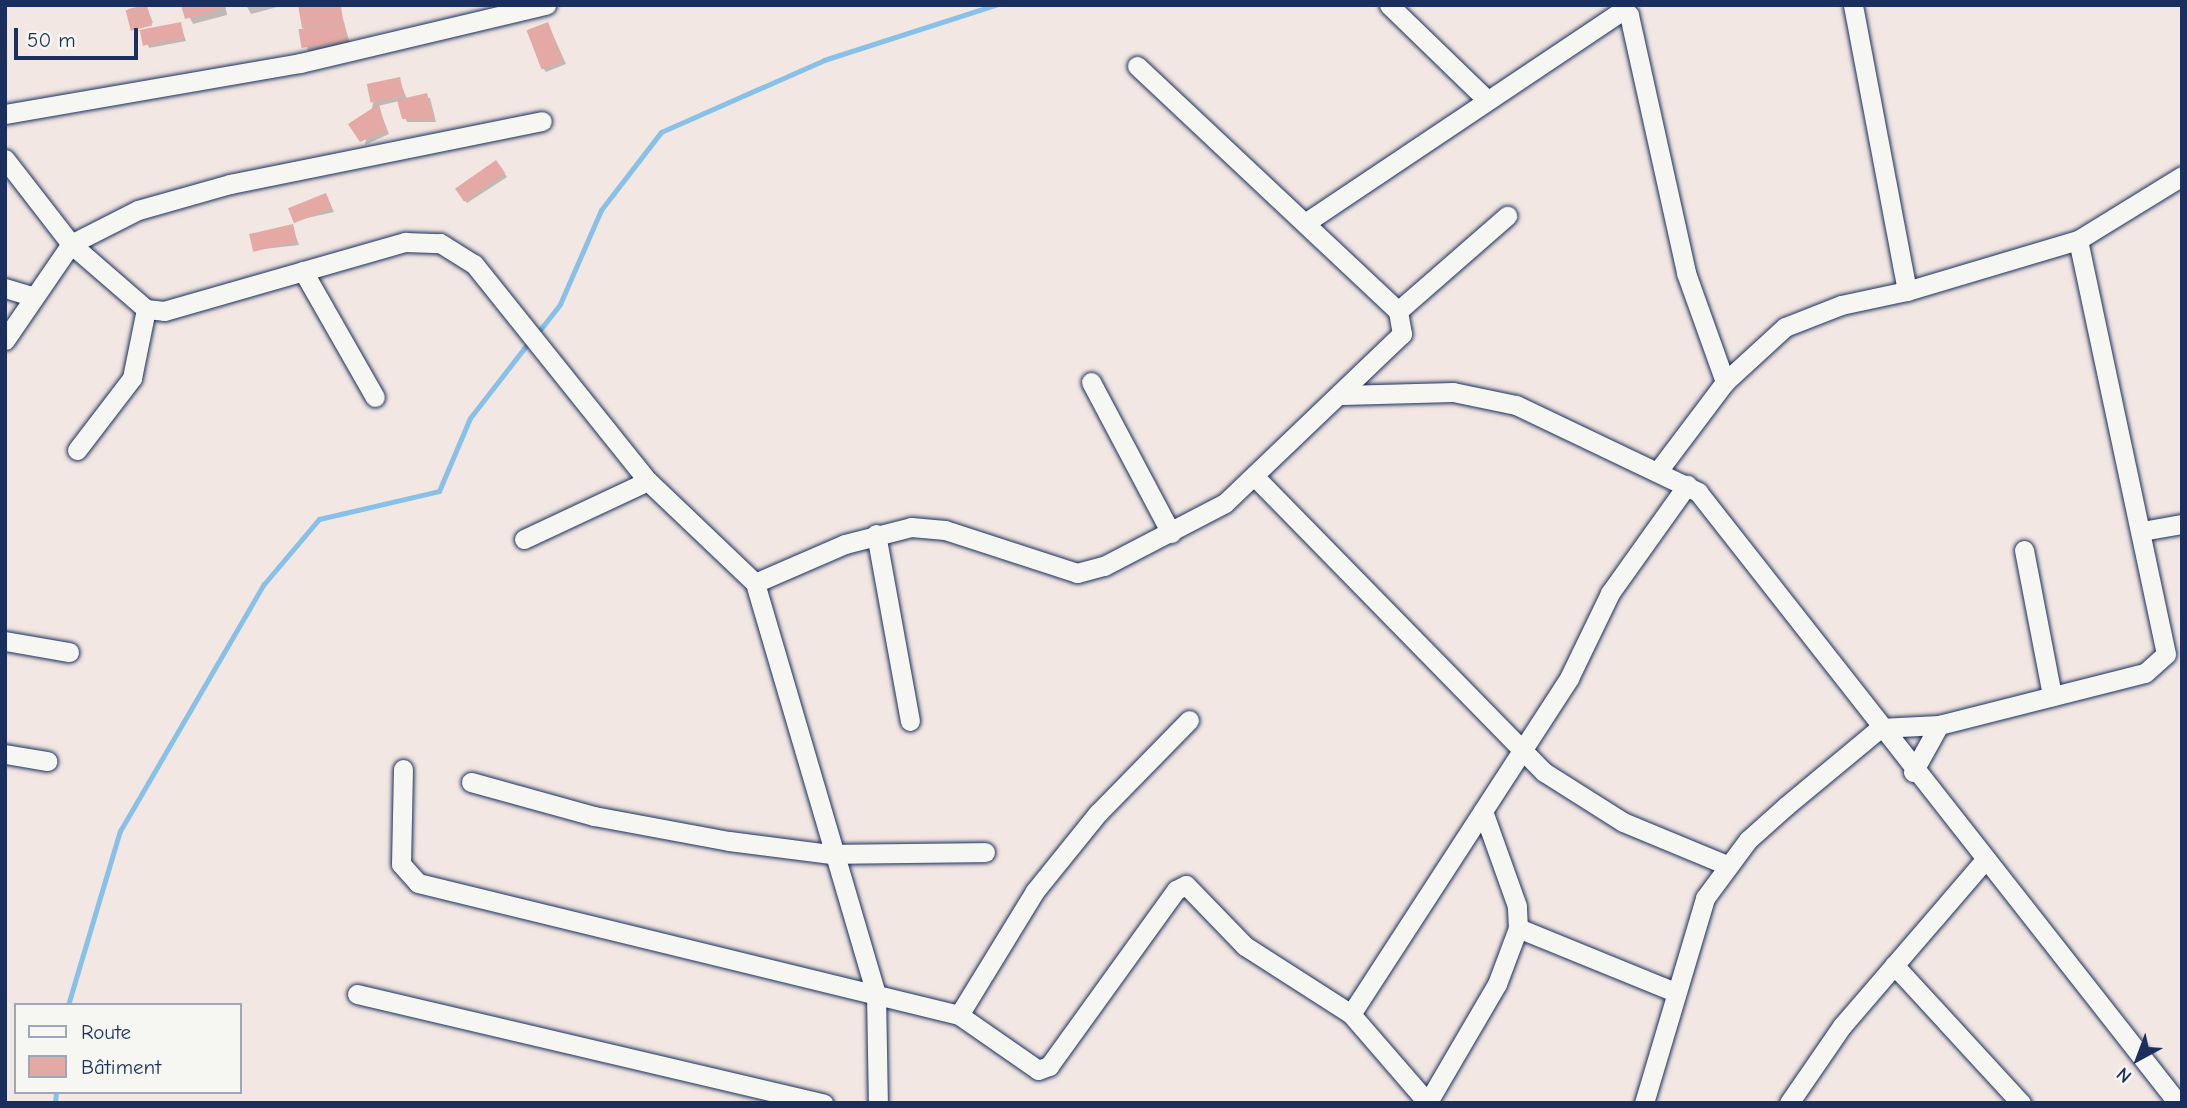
<!DOCTYPE html>
<html>
<head>
<meta charset="utf-8">
<style>
  body { margin:0 }
  #map { position:relative; width:2187px; height:1108px; overflow:hidden; background:#f2e7e2; font-family:"Comic Neue",sans-serif }
  div>[style] { position:absolute }
  [style*='--x'] { left:calc(var(--x)*1px); top:calc(var(--y)*1px); width:calc(var(--w)*1px); rotate:calc(var(--a)*1deg) }
  .shadow>* { inset:0; background:#0003 }
  .stream>* { height:5px; margin:-2.5px; padding:0 2.5px; transform-origin:2.5px; border-radius:2.5px; background:#88c1e7 }
  .building>* { inset:0; background:#e4a9a4; transform-origin:0 0 }
  .roads { filter:drop-shadow(0 0 2px #1b2f5e) drop-shadow(0 0 2px #1b2f5e) }
  .street>* { height:19px; margin:-9.5px; padding:0 9.5px; transform-origin:9.5px; border-radius:9.5px; background:#f6f6f2 }
  span { translate:-50% -50%; white-space:nowrap; text-align:center; line-height:1.15; -webkit-text-stroke:5px #f6f6f2; paint-order:stroke }
  .frame { position:absolute; inset:0; border:7px solid #1b2f5e; pointer-events:none }
  .legend { position:absolute; left:14px; top:1003px; width:228px; height:91px; box-sizing:border-box; background:#f6f6f2; border:2px solid #9ea6b7; margin:0; padding:9px 12px; list-style:none; font-size:21px; color:#1b2f5e }
  .legend li { display:flex; align-items:center; gap:14px; height:35px }
  .legend b { width:35px; border:2px solid #9ea6b7 }
  .north { position:absolute; left:2103px; top:1024px; width:70px; height:70px; -webkit-text-stroke:5px #f6f6f2; paint-order:stroke; rotate:221deg; font-size:19px; font-weight:700; line-height:28px; text-align:center; color:#1b2f5e }
  .north::after { content:''; display:block; margin:auto; width:24px; height:32px; background:#1b2f5e; clip-path:polygon(50% 0,100% 100%,50% 72%,0 100%) }
  .scale { position:absolute; left:14px; top:28px; width:124px; height:32px; box-sizing:border-box; border:4px solid #1b2f5e; border-top:0; padding-left:9px; font-size:21px; line-height:24px; white-space:nowrap; color:#1b2f5e; -webkit-text-stroke:5px #f6f6f2; paint-order:stroke }
</style>
</head>
<body>
<div id="map">
  <div class="shadow">
    <i style="clip-path:polygon(146px 5px,153px 23px,133px 28px,128px 9px)"></i>
    <i style="clip-path:polygon(183px 5px,225px 5px,227px 15px,193px 24px)"></i>
    <i style="clip-path:polygon(246px 5px,280px 5px,281px 6px,251px 14px)"></i>
    <i style="clip-path:polygon(300px 7px,340px 8px,350px 44px,308px 51px)"></i>
    <i style="clip-path:polygon(180px 24px,186px 41px,149px 48px,143px 31px,135px 31px)"></i>
    <i style="clip-path:polygon(548px 24px,566px 64px,546px 72px,543px 68px)"></i>
    <i style="clip-path:polygon(399px 79px,407px 99px,430px 98px,436px 122px,407px 122px,399px 101px,378px 106px,389px 134px,365px 145px,373px 103px)"></i>
    <i style="clip-path:polygon(499px 166px,507px 177px,467px 203px,464px 199px)"></i>
    <i style="clip-path:polygon(326px 195px,334px 212px,294px 221px)"></i>
    <i style="clip-path:polygon(292px 226px,299px 245px,255px 250px)"></i>
  </div>
  <div class="stream">
    <i style="--x:536;--y:335;--w:39;--a:-52"></i>
    <i style="--x:560;--y:304;--w:103;--a:-66.4"></i>
    <i style="--x:601;--y:210;--w:98;--a:-52.4"></i>
    <i style="--x:661;--y:132;--w:178;--a:-23.8"></i>
    <i style="--x:824;--y:60;--w:180;--a:-17.8"></i>
    <i style="--x:68;--y:1005;--w:182;--a:-73.4"></i>
    <i style="--x:120;--y:831;--w:286;--a:-59.8"></i>
    <i style="--x:264;--y:584;--w:85;--a:-49.8"></i>
    <i style="--x:319;--y:519;--w:123;--a:-13.1"></i>
    <i style="--x:439;--y:491;--w:79;--a:-67"></i>
    <i style="--x:470;--y:418;--w:96;--a:-52.2"></i>
    <i style="--x:55;--y:1103;--w:11;--a:-85"></i>
  </div>
  <div class="building">
    <i style="left:147px;top:5px;width:21px;height:22px;rotate:76deg"></i>
    <i style="clip-path:polygon(181px 5px,221px 5px,222px 9px,185px 19px)"></i>
    <i style="clip-path:polygon(298px 5px,341px 6px,343px 21px,302px 28px)"></i>
    <i style="left:181px;top:22px;width:16px;height:42px;rotate:79deg"></i>
    <i style="left:344px;top:22px;width:19px;height:46px;rotate:81deg"></i>
    <i style="left:548px;top:22px;width:42px;height:23px;rotate:69deg"></i>
    <i style="left:400px;top:77px;width:19px;height:34px;rotate:78deg"></i>
    <i style="clip-path:polygon(427px 93px,434px 119px,402px 119px,397px 100px)"></i>
    <i style="clip-path:polygon(379px 104px,386px 130px,360px 142px,348px 124px)"></i>
    <i style="left:496px;top:160px;width:16px;height:50px;rotate:55deg"></i>
    <i style="left:326px;top:193px;width:16px;height:41px;rotate:68deg"></i>
    <i style="left:293px;top:224px;width:18px;height:45px;rotate:77deg"></i>
  </div>
  <div class="roads">
    <div class="street">
      <i style="--x:1389;--y:5;--w:136;--a:44.1"></i>
      <i style="--x:5;--y:114;--w:299;--a:-9.8"></i>
      <i style="--x:300;--y:63;--w:253;--a:-13.3"></i>
      <i style="--x:5;--y:159;--w:108;--a:52.2"></i>
      <i style="--x:71;--y:244;--w:99;--a:40.9"></i>
      <i style="--x:146;--y:309;--w:18;--a:6"></i>
      <i style="--x:164;--y:311;--w:251;--a:-16"></i>
      <i style="--x:405;--y:242;--w:35;--a:2"></i>
      <i style="--x:440;--y:243;--w:40;--a:32"></i>
      <i style="--x:474;--y:264;--w:278;--a:51.3"></i>
      <i style="--x:648;--y:481;--w:148;--a:43.6"></i>
      <i style="--x:755;--y:583;--w:427;--a:73.6"></i>
      <i style="--x:876;--y:993;--w:110;--a:89"></i>
      <i style="--x:1308;--y:221;--w:379;--a:-33.8"></i>
      <i style="--x:1623;--y:10;--w:8;--a:40"></i>
      <i style="--x:1629;--y:15;--w:264;--a:77.5"></i>
      <i style="--x:1686;--y:273;--w:116;--a:70.3"></i>
      <i style="--x:303;--y:271;--w:145;--a:60.3"></i>
      <i style="--x:5;--y:288;--w:28;--a:17"></i>
      <i style="--x:1907;--y:291;--w:178;--a:-16.6"></i>
      <i style="--x:2078;--y:240;--w:122;--a:-31.6"></i>
      <i style="--x:1398;--y:311;--w:145;--a:-41.1"></i>
      <i style="--x:5;--y:340;--w:116;--a:-55.5"></i>
      <i style="--x:71;--y:244;--w:75;--a:-26.9"></i>
      <i style="--x:138;--y:210;--w:96;--a:-15.8"></i>
      <i style="--x:230;--y:184;--w:318;--a:-11.4"></i>
      <i style="--x:1091;--y:382;--w:171;--a:62.1"></i>
      <i style="--x:1342;--y:395;--w:111;--a:-1.5"></i>
      <i style="--x:1453;--y:392;--w:64;--a:11.7"></i>
      <i style="--x:1516;--y:405;--w:202;--a:25.5"></i>
      <i style="--x:1698;--y:492;--w:777;--a:51.85"></i>
      <i style="--x:77;--y:450;--w:91;--a:-52.6"></i>
      <i style="--x:132;--y:378;--w:70;--a:-78.5"></i>
      <i style="--x:1658;--y:471;--w:111;--a:-53"></i>
      <i style="--x:1725;--y:382;--w:81;--a:-42.5"></i>
      <i style="--x:1785;--y:327;--w:60;--a:-21.4"></i>
      <i style="--x:1841;--y:305;--w:67;--a:-12"></i>
      <i style="--x:1907;--y:291;--w:291;--a:-100.7"></i>
      <i style="--x:1255;--y:477;--w:413;--a:45.6"></i>
      <i style="--x:1544;--y:772;--w:93;--a:32.3"></i>
      <i style="--x:1623;--y:822;--w:113;--a:22.5"></i>
      <i style="--x:2142;--y:531;--w:41;--a:-9.9"></i>
      <i style="--x:876;--y:534;--w:190;--a:79.7"></i>
      <i style="--x:524;--y:539;--w:137;--a:-25.1"></i>
      <i style="--x:2024;--y:550;--w:149;--a:79.1"></i>
      <i style="--x:755;--y:583;--w:98;--a:-23.4"></i>
      <i style="--x:845;--y:544;--w:68;--a:-14.4"></i>
      <i style="--x:911;--y:527;--w:34;--a:5"></i>
      <i style="--x:945;--y:530;--w:139;--a:18"></i>
      <i style="--x:1077;--y:573;--w:28;--a:-15"></i>
      <i style="--x:1104;--y:566;--w:136;--a:-27.5"></i>
      <i style="--x:1225;--y:503;--w:245;--a:-43.7"></i>
      <i style="--x:1402;--y:334;--w:23;--a:-100"></i>
      <i style="--x:1398;--y:311;--w:358;--a:-136.8"></i>
      <i style="--x:5;--y:641;--w:65;--a:9.8"></i>
      <i style="--x:5;--y:754;--w:43;--a:9.5"></i>
      <i style="--x:403;--y:769;--w:95;--a:91.2"></i>
      <i style="--x:401;--y:864;--w:25;--a:48"></i>
      <i style="--x:418;--y:883;--w:557;--a:13.71"></i>
      <i style="--x:959;--y:1015;--w:96;--a:34.8"></i>
      <i style="--x:1038;--y:1070;--w:12;--a:-20"></i>
      <i style="--x:1049;--y:1066;--w:217;--a:-54.2"></i>
      <i style="--x:1176;--y:890;--w:11;--a:-27"></i>
      <i style="--x:1186;--y:885;--w:85;--a:46"></i>
      <i style="--x:1245;--y:946;--w:126;--a:32.7"></i>
      <i style="--x:1913;--y:772;--w:54;--a:-61"></i>
      <i style="--x:471;--y:782;--w:128;--a:15.5"></i>
      <i style="--x:594;--y:816;--w:137;--a:10.5"></i>
      <i style="--x:729;--y:841;--w:103;--a:7.3"></i>
      <i style="--x:831;--y:854;--w:154;--a:-0.7"></i>
      <i style="--x:1518;--y:928;--w:170;--a:22.2"></i>
      <i style="--x:1894;--y:965;--w:188;--a:47.4"></i>
      <i style="--x:357;--y:994;--w:479;--a:13.2"></i>
      <i style="--x:959;--y:1015;--w:145;--a:-58.5"></i>
      <i style="--x:1035;--y:891;--w:100;--a:-51.1"></i>
      <i style="--x:1098;--y:813;--w:130;--a:-45.6"></i>
      <i style="--x:1428;--y:1102;--w:137;--a:-59.7"></i>
      <i style="--x:1497;--y:984;--w:60;--a:-69.4"></i>
      <i style="--x:1518;--y:928;--w:22;--a:-93"></i>
      <i style="--x:1517;--y:906;--w:101;--a:-109.7"></i>
      <i style="--x:1428;--y:1103;--w:118;--a:-130.9"></i>
      <i style="--x:1351;--y:1014;--w:401;--a:-57"></i>
      <i style="--x:1569;--y:678;--w:94;--a:-64.2"></i>
      <i style="--x:1610;--y:593;--w:133;--a:-54.5"></i>
      <i style="--x:1644;--y:1103;--w:214;--a:-73.4"></i>
      <i style="--x:1705;--y:898;--w:72;--a:-53.4"></i>
      <i style="--x:1748;--y:840;--w:51;--a:-41.8"></i>
      <i style="--x:1786;--y:806;--w:122;--a:-39.7"></i>
      <i style="--x:1880;--y:728;--w:59;--a:-2.9"></i>
      <i style="--x:1939;--y:725;--w:212;--a:-14.2"></i>
      <i style="--x:2145;--y:673;--w:28;--a:-42"></i>
      <i style="--x:2166;--y:654;--w:423;--a:-102"></i>
      <i style="--x:1789;--y:1103;--w:93;--a:-55.5"></i>
      <i style="--x:1842;--y:1026;--w:216;--a:-49.3"></i>
    </div>
  </div>
  <div class="frame"></div>
  <ul class="legend">
  <li><b style="height:9px;background:#f6f6f2"></b>Route</li>
  <li><b style="height:19px;background:#e4a9a4"></b>Bâtiment</li>
  </ul>
  <div class="north">N</div>
  <div class="scale">50 m</div>
</div>
</body>
</html>
